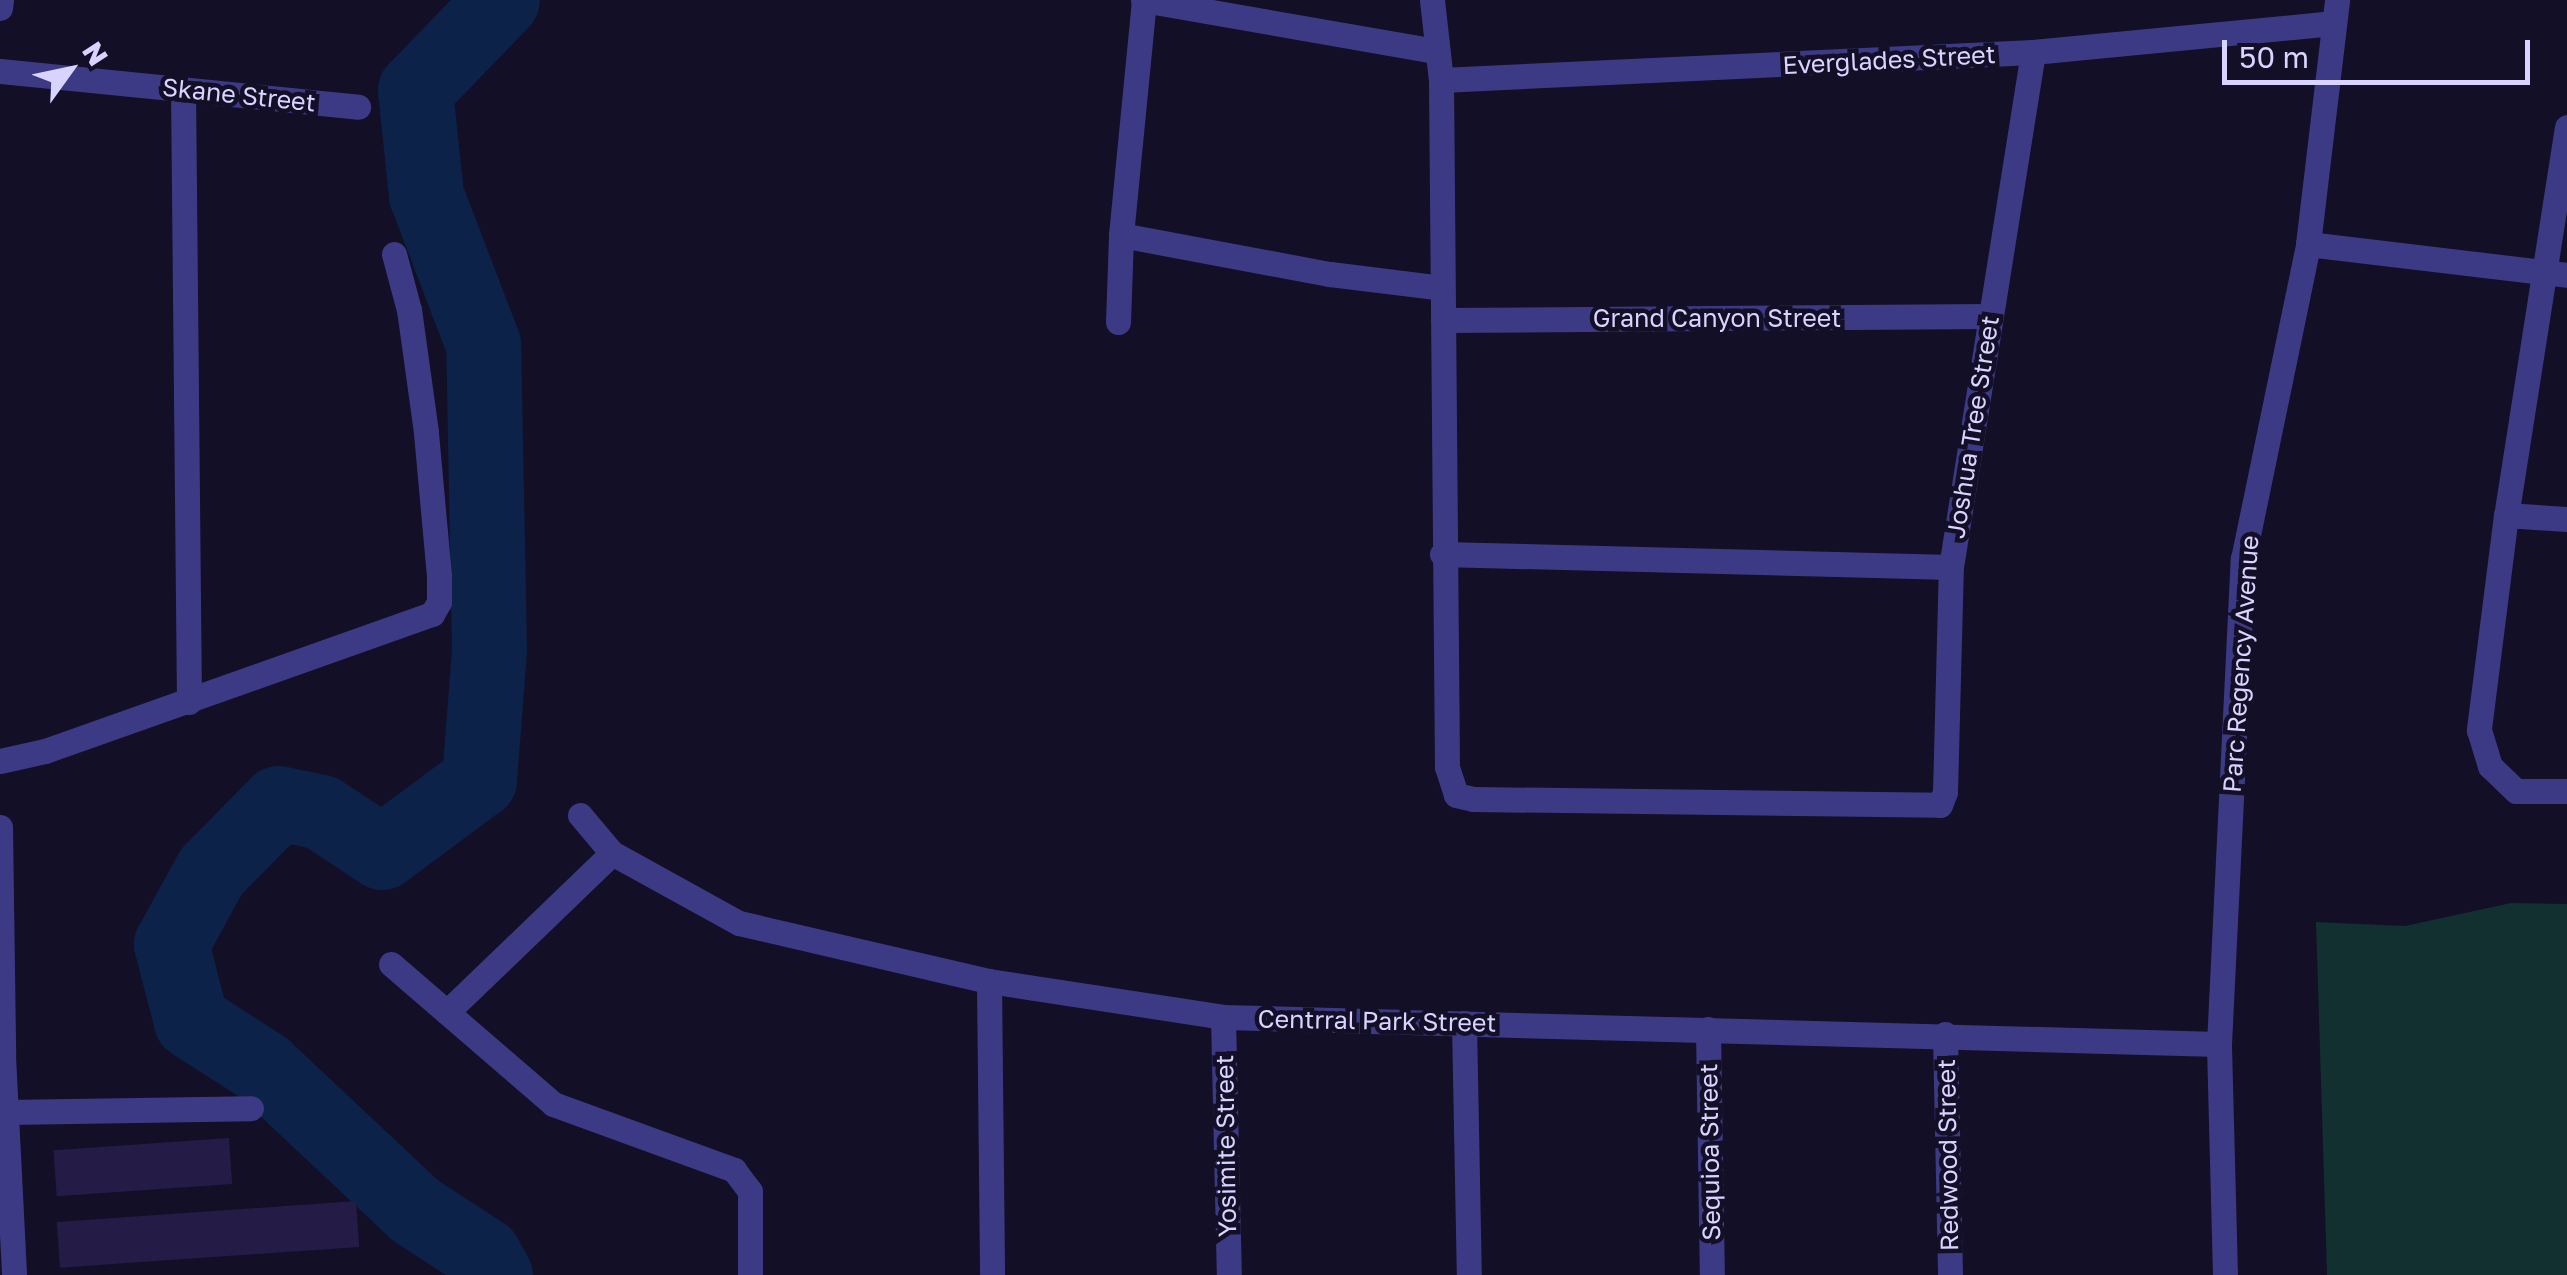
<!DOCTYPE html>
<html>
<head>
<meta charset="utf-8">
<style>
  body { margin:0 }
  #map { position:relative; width:2567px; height:1275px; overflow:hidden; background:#130f26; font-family:"Golos Text",sans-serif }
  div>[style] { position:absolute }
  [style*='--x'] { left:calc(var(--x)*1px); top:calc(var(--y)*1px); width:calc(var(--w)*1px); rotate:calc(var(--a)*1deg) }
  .green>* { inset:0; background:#12302f }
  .river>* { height:75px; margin:-37.5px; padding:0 37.5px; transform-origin:37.5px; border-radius:37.5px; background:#0c2248 }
  .building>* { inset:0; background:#241b47; transform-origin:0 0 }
  .street>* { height:25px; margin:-12.5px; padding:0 12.5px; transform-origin:12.5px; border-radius:12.5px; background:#3d3a85 }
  span { translate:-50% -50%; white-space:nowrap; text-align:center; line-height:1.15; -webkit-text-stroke:9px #130f26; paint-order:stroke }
  .street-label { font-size:25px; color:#d9d4ff }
  .north { position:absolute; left:20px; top:20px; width:100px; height:100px; -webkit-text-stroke:8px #130f26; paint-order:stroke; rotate:57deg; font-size:28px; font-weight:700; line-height:40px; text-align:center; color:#d9d4ff }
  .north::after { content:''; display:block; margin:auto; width:35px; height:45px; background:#d9d4ff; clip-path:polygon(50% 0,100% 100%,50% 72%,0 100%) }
  .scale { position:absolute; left:2222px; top:40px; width:308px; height:45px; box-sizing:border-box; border:5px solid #d9d4ff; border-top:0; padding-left:12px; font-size:30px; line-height:35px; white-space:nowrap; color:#d9d4ff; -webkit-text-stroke:8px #130f26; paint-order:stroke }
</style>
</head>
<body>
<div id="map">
  <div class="green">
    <i style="clip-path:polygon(2511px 903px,2567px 904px,2567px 1275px,2327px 1275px,2316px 922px,2405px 926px)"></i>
  </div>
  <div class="river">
    <i style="--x:495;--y:1275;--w:23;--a:-119"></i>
    <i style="--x:484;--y:1255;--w:82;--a:-146.9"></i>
    <i style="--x:415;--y:1210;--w:207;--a:-136.8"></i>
    <i style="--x:264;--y:1068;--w:87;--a:-147.2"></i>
    <i style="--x:191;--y:1021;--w:80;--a:-104.6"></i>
    <i style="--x:171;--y:944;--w:83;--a:-61.3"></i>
    <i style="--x:211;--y:871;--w:95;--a:-45.4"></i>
    <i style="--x:278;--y:803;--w:44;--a:11.8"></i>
    <i style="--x:321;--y:812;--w:73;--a:33.3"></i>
    <i style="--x:382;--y:852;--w:121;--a:-36.6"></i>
    <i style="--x:479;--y:780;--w:131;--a:-85.6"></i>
    <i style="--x:489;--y:649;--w:305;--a:-91.1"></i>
    <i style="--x:483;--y:344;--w:160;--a:-110.9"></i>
    <i style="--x:426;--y:195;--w:106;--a:-96"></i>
    <i style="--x:415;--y:90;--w:125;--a:-46"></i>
  </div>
  <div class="building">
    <i style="left:229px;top:1138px;width:46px;height:176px;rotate:86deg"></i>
    <i style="left:356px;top:1201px;width:46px;height:300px;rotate:86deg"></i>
  </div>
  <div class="street">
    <i style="--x:1143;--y:0;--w:296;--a:9.9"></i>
    <i style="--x:1432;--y:0;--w:81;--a:83.6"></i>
    <i style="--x:1441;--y:80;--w:687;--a:89.5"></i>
    <i style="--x:1447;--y:767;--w:29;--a:72"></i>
    <i style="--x:1456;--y:795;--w:17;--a:13"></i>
    <i style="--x:1473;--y:799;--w:467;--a:0.7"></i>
    <i style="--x:1940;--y:805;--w:14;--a:-69"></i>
    <i style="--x:1945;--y:792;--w:225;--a:-88.5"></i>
    <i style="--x:1951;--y:567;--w:521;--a:-80.95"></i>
    <i style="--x:0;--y:8;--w:8;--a:-83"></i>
    <i style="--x:0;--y:71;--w:360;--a:5.7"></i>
    <i style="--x:1441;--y:80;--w:593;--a:-2.71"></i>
    <i style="--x:2033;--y:52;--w:302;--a:-5.5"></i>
    <i style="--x:183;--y:89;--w:613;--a:89.44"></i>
    <i style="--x:2567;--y:127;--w:393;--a:98.9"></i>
    <i style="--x:2506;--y:515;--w:217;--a:97.2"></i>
    <i style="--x:2479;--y:730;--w:38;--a:73"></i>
    <i style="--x:2490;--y:766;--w:36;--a:44"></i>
    <i style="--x:2516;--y:791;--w:51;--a:0"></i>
    <i style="--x:1121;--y:235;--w:213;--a:10.6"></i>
    <i style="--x:1330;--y:274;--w:113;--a:7.1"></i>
    <i style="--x:2308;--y:244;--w:261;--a:6.8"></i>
    <i style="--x:1443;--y:320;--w:547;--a:-0.42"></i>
    <i style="--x:1118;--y:322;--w:87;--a:-88"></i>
    <i style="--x:1121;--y:235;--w:236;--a:-84.4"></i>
    <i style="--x:2506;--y:515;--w:61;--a:3.8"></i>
    <i style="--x:1442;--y:554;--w:509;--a:1.46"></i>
    <i style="--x:0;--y:761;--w:46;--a:-12.5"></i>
    <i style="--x:45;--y:751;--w:411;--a:-19.5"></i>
    <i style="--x:432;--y:614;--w:14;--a:-60"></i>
    <i style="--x:439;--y:602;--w:26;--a:-90"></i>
    <i style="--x:439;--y:576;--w:145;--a:-95.2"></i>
    <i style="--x:426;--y:432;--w:123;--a:-97.9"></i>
    <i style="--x:409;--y:310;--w:58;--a:-105"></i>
    <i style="--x:580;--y:815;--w:50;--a:49.9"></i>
    <i style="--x:612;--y:853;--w:145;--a:28.9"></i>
    <i style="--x:739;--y:923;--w:257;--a:13.1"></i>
    <i style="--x:989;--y:981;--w:237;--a:8.7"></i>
    <i style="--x:1223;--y:1017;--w:996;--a:1.55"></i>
    <i style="--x:0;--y:827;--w:229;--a:89.2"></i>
    <i style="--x:3;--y:1056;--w:219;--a:87.1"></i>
    <i style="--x:391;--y:964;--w:214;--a:40.8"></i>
    <i style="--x:553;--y:1104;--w:193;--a:20"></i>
    <i style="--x:734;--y:1170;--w:26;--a:53"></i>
    <i style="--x:750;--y:1191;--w:84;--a:90"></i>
    <i style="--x:989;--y:981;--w:294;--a:89.4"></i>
    <i style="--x:447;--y:1012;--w:229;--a:-43.9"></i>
    <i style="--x:1223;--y:1017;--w:258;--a:88.7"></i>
    <i style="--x:1464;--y:1023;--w:252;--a:88.9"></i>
    <i style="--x:1708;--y:1029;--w:246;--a:89.1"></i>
    <i style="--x:1945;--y:1034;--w:241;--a:88.8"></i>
    <i style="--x:6;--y:1112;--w:245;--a:-0.9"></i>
    <i style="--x:2225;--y:1275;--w:231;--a:-91.5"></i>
    <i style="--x:2219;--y:1044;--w:486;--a:-87.2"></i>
    <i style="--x:2243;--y:559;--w:322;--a:-78.3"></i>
    <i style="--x:2308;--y:244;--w:246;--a:-83.2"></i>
  </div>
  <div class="street-label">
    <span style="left:1889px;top:60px;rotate:-3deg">Everglades Street</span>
    <span style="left:239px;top:95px;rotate:6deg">Skane Street</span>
    <span style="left:1717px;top:318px">Grand Canyon Street</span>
    <span style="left:1973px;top:427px;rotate:-81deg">Joshua Tree Street</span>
    <span style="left:2241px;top:664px;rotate:-86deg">Parc Regency Avenue</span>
    <span style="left:1377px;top:1021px;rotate:1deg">Centrral Park Street</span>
    <span style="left:1226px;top:1146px;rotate:-91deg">Yosimite Street</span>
    <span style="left:1710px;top:1152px;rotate:-91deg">Sequioa Street</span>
    <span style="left:1948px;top:1155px;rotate:-91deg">Redwood Street</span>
  </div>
  <div class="north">N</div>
  <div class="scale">50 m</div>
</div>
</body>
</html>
